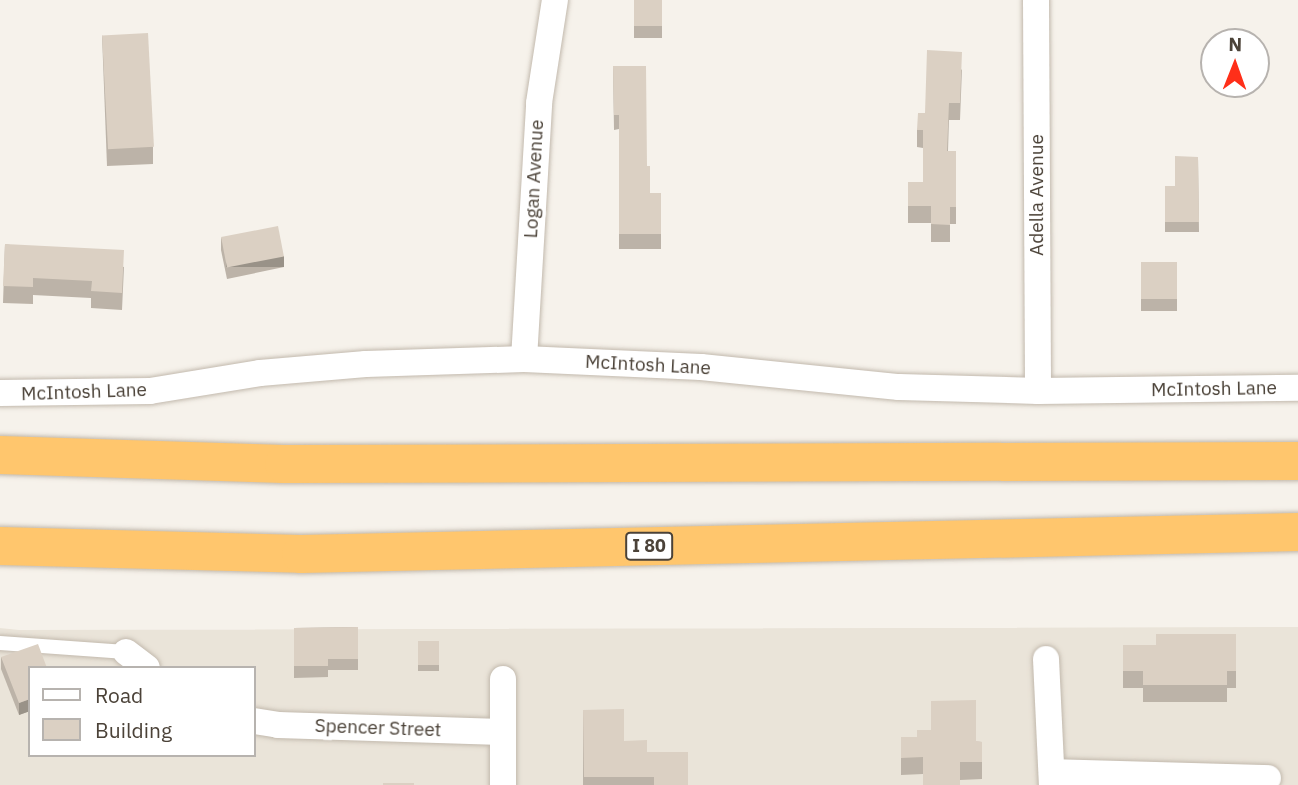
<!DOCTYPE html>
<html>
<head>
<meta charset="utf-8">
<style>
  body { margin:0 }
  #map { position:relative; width:1298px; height:785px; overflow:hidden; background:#f6f2eb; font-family:"IBM Plex Sans",sans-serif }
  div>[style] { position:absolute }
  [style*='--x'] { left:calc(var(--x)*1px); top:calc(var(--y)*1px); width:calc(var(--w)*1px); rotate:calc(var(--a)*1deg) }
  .residential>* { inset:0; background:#eae4d9 }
  .roads { filter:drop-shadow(0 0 2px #c2b9ad) drop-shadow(0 0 2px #c2b9ad) }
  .lane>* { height:14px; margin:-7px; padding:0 7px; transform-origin:7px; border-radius:7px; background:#fff }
  .street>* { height:26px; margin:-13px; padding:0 13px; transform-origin:13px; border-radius:13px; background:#fff }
  .highway>* { height:38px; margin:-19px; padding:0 19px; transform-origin:19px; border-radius:19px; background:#ffc66d }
  .wall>* { inset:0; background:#bcb3a8; transform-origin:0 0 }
  .shaded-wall>* { inset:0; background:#999288; transform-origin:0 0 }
  .building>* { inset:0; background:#dbd0c3; transform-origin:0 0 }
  span { translate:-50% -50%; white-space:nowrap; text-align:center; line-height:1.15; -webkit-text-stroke:7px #fff; paint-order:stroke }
  .shield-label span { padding:2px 5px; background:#fff; border:2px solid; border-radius:5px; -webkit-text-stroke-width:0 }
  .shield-label { font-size:18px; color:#4b4238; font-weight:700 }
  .street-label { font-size:19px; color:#4b4238 }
  .legend { position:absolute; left:28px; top:666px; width:228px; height:91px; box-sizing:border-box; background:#fff; border:2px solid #b7b3af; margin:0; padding:9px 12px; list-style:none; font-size:21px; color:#4b4238 }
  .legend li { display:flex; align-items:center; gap:14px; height:35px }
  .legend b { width:35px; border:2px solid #b7b3af }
  .north { position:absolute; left:1200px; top:28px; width:70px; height:70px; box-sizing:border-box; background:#fff; border:2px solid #b7b3af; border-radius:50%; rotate:1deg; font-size:19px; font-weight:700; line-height:28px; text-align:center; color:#4b4238 }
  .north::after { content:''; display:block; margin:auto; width:24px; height:32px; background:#ff2f19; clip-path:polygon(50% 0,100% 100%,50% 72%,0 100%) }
</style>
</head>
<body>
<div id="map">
  <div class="residential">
    <i style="clip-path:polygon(evenodd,1298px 627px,1298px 785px,0 785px,0 628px,19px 630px,1298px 627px,30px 668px,254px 668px,254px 755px,30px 755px,30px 668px)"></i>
  </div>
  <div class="roads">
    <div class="lane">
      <i style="--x:0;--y:643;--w:126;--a:4.1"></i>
    </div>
    <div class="street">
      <i style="--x:1036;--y:0;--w:391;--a:89.7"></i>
      <i style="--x:524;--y:359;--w:256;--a:-86.6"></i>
      <i style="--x:539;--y:103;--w:104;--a:-81.2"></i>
      <i style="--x:0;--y:393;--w:150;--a:-0.8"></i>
      <i style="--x:150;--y:391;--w:111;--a:-9.3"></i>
      <i style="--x:260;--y:373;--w:106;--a:-4.9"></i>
      <i style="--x:366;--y:364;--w:158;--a:-1.8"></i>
      <i style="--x:524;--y:359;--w:177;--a:2.6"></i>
      <i style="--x:701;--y:367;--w:199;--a:5.8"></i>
      <i style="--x:899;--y:387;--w:139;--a:1.6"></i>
      <i style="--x:1038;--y:391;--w:260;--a:-0.7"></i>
      <i style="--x:126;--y:652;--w:26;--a:37"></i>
      <i style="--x:1046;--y:659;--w:126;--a:87.3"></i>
      <i style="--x:254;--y:721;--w:24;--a:9"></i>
      <i style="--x:278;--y:725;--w:224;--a:1.8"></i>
      <i style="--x:1052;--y:772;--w:216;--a:1.6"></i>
      <i style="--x:503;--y:785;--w:106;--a:-90"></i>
    </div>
    <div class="highway">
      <i style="--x:0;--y:455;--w:284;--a:1.8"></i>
      <i style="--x:284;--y:464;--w:1014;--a:-0.17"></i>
      <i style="--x:0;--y:546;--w:301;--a:1.5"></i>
      <i style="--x:301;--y:554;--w:997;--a:-1.26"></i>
    </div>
  </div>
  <div class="wall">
    <i style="left:634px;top:0;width:28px;height:38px"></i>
    <i style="clip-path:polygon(102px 35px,153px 147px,153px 164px,107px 166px)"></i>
    <i style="clip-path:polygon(613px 66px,647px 166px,650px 193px,661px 193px,661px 249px,619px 249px,619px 129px,614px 130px)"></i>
    <i style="clip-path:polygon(962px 69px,960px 120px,949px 120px,948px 151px,956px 151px,956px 224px,950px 224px,950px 242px,931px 242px,931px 223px,908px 223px,908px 182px,923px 182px,923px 148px,917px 147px,917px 130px,925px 113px)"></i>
    <i style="clip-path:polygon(1198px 157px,1199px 232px,1165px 232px,1165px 186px,1175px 186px)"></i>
    <i style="clip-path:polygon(221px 238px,284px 267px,227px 279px,221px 250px)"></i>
    <i style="clip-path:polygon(5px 244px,124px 267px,122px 310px,91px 308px,91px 298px,33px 295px,33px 304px,3px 303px)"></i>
    <i style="left:1141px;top:262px;width:36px;height:49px"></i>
    <i style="clip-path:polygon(358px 627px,358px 670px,328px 670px,328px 677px,294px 678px,294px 628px)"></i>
    <i style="clip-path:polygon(1236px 634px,1236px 688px,1227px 688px,1227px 702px,1143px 702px,1143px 688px,1123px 688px,1123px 645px,1156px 645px)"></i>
    <i style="left:418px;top:641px;width:21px;height:30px"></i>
    <i style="clip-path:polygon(1px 657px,30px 668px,30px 711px,19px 715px,1px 669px)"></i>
    <i style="clip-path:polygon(583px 710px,624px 741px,647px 752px,688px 785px,583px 785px)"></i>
    <i style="clip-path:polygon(901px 737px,917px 737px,982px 742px,982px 779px,960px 780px,923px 774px,901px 775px)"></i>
  </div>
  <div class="shaded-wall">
    <i style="left:284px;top:256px;width:11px;height:58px;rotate:90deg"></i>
    <i style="clip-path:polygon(30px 699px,30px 711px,19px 715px,19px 703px)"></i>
  </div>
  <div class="building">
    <i style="left:634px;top:0;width:28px;height:26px"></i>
    <i style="left:148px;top:33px;width:114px;height:46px;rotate:87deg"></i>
    <i style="clip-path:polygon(927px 50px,962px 52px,960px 103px,949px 103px,947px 151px,956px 151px,956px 207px,950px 207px,950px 225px,931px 224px,931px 206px,908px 206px,908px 182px,923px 182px,923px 130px,917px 130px,918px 113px,925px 113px)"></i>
    <i style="clip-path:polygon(613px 66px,646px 66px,647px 166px,650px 166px,650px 193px,661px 193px,661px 234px,619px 234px,619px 115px,614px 115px)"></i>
    <i style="clip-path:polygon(1175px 156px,1198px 157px,1199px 222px,1165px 222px,1165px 186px,1175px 186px)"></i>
    <i style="left:278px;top:226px;width:31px;height:58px;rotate:79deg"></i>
    <i style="clip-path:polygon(5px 244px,124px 250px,122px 293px,91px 291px,92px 281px,33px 278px,33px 287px,3px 286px)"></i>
    <i style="left:1141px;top:262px;width:36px;height:37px"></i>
    <i style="clip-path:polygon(358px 627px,358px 659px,328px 659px,328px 666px,294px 666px,294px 628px)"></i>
    <i style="clip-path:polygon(1156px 634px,1236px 634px,1236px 671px,1227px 671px,1227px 685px,1143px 685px,1143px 671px,1123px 671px,1123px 645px,1156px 645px)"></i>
    <i style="left:418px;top:641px;width:21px;height:24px"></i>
    <i style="clip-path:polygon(38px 644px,47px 668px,30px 668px,30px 699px,19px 703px,1px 657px)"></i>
    <i style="clip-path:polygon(976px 700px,976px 741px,982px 742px,982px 762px,960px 762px,960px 785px,923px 785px,923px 757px,901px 758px,901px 737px,917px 737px,917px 730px,931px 730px,931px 701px)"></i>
    <i style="clip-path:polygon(624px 709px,624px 741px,647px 740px,647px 752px,688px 752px,688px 785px,654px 785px,654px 777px,584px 777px,583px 710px)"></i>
    <i style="left:383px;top:783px;width:31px;height:2px"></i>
  </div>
  <div class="shield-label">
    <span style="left:649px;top:546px">I 80</span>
  </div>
  <div class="street-label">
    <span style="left:534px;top:179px;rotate:-87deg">Logan Avenue</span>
    <span style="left:1037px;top:195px;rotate:-90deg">Adella Avenue</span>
    <span style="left:648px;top:365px;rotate:3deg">McIntosh Lane</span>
    <span style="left:1214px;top:389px;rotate:-1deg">McIntosh Lane</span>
    <span style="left:84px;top:392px;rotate:-2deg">McIntosh Lane</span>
    <span style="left:378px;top:728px;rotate:2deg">Spencer Street</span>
  </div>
  <ul class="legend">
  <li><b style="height:9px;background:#fff"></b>Road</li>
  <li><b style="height:19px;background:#dbd0c3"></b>Building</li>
  </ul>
  <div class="north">N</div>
</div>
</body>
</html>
